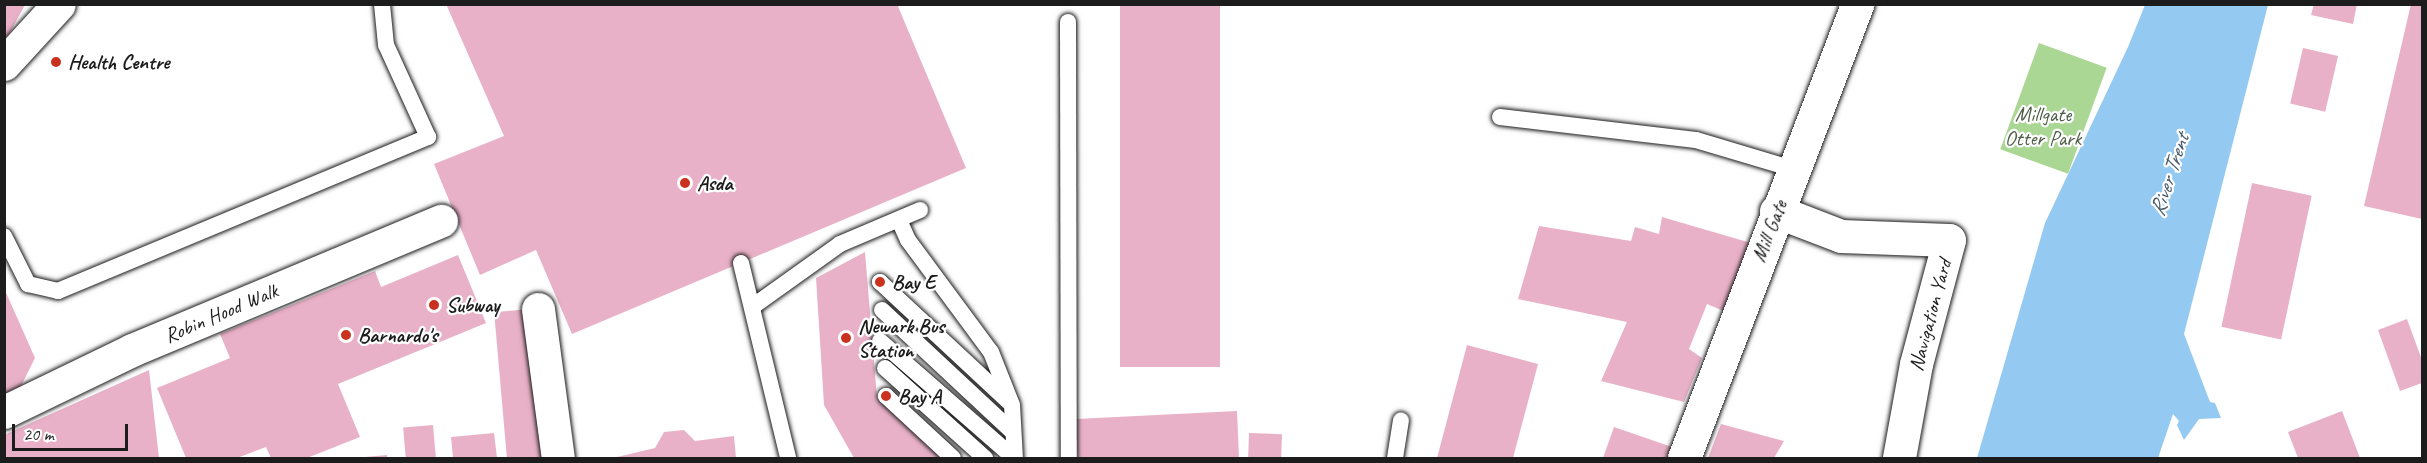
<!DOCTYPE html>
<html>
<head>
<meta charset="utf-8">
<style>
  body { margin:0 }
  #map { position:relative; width:2427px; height:463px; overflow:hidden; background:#fff; font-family:Caveat,sans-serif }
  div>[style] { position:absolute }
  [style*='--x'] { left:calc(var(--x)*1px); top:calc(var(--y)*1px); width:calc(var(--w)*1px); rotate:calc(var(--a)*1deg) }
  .green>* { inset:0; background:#abd795; transform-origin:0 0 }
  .water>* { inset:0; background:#94c9f2 }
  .building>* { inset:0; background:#e9b1c7; transform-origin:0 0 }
  .roads { filter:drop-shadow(0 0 2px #1c1c1c) drop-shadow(0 0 2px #1c1c1c) }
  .lane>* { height:16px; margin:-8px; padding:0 8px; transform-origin:8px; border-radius:8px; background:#fff }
  .street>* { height:33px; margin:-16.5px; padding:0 16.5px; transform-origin:16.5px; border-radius:16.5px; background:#fff }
  .secondary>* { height:33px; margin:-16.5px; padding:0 16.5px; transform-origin:16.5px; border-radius:16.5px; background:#fff }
  .dots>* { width:16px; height:16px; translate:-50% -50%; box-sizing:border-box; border:3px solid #fff; border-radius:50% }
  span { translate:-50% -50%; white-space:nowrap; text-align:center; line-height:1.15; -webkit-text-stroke:4.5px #fff; paint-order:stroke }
  .poi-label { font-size:21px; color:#1c1c1c; font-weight:700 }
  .left { translate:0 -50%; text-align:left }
  .park-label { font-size:21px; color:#4e5d46 }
  .street-label { font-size:21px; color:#1c1c1c }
  .water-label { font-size:22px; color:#465967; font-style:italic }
  .frame { position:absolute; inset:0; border:6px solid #1c1c1c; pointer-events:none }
  .scale { position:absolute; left:12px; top:424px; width:116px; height:27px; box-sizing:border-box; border:3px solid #1c1c1c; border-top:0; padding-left:8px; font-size:18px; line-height:21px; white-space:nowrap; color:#1c1c1c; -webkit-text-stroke:4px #fff; paint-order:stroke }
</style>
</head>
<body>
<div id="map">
  <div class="green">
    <i style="left:2039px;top:43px;width:72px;height:113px;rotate:20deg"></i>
  </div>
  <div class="water">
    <i style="clip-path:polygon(2145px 5px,2268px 5px,2184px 334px,2210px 402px,2215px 403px,2221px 418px,2199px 419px,2184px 440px,2177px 425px,2179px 421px,2173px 414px,2158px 458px,1977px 458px,2045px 223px,2128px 47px)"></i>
  </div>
  <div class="building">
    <i style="clip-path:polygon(446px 4px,897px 4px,966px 168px,572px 334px,536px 250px,480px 275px,434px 164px,504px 136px)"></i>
    <i style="left:1120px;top:4px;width:100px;height:363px"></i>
    <i style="clip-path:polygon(2314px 4px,2357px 4px,2353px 24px,2311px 15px)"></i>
    <i style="clip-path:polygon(2411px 4px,2422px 4px,2422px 219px,2364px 206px)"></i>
    <i style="clip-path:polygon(4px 5px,25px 5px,4px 43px)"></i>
    <i style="left:2303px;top:48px;width:36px;height:57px;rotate:13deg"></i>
    <i style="left:2252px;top:183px;width:61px;height:147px;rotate:12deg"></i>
    <i style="clip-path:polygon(1662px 217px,1751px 243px,1726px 312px,1707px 304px,1689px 349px,1702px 358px,1684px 402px,1601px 381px,1627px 322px,1518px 299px,1539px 226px,1631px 241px,1635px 227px,1659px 234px)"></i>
    <i style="clip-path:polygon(865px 252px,877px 398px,931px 441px,941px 458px,854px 458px,824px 405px,816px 278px)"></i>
    <i style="clip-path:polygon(458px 255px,486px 323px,338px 384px,360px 437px,307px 458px,271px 458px,266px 447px,237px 458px,186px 458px,157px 388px,230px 358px,220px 334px,375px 271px,381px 287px)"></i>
    <i style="clip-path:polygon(4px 288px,35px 358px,20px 388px,4px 394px)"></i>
    <i style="left:530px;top:309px;width:150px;height:36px;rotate:85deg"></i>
    <i style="clip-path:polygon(2407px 319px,2422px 360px,2422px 383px,2400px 391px,2378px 330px)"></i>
    <i style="clip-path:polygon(1467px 345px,1538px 364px,1513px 458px,1437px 458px)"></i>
    <i style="clip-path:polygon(149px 370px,159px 458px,4px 458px,4px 435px)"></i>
    <i style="clip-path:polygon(1237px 411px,1239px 458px,1078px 458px,1076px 419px)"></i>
    <i style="clip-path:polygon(2342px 411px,2360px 458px,2298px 458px,2288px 432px)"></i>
    <i style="clip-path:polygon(1721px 424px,1784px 441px,1774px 458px,1708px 458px)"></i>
    <i style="left:433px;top:425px;width:33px;height:30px;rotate:85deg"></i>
    <i style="clip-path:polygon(1614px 427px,1672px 447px,1668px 458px,1603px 458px)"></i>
    <i style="clip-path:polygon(684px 430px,695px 441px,734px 436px,736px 458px,613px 458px,655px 448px,664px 432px)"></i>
    <i style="clip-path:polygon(494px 433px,497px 458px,453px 458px,451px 437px)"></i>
    <i style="left:1249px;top:433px;width:33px;height:25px;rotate:2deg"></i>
    <i style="clip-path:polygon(387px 455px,387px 458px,365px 458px,365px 457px)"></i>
  </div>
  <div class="roads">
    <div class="lane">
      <i style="--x:1068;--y:22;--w:436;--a:89.9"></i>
      <i style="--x:1500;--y:117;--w:197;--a:6.7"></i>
      <i style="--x:1696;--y:140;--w:101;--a:16.6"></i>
      <i style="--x:899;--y:220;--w:22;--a:66"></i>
      <i style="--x:908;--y:240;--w:139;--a:53.5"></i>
      <i style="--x:991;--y:352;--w:57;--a:68.4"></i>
      <i style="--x:1012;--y:405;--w:53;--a:86.8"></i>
      <i style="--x:4;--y:236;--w:54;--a:63.4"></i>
      <i style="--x:28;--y:284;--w:31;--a:13"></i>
      <i style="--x:58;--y:291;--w:401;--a:-22.6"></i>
      <i style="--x:428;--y:137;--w:101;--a:-114.5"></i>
      <i style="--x:386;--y:45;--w:41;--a:-95.6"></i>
      <i style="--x:741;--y:263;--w:201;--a:76.4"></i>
      <i style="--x:880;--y:282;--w:176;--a:42.9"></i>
      <i style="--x:752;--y:307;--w:108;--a:-35.6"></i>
      <i style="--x:840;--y:244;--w:87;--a:-23"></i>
      <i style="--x:882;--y:310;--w:179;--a:43"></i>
      <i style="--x:880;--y:341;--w:178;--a:41.1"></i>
      <i style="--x:885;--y:368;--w:135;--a:42"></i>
      <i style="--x:886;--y:396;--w:91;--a:42.8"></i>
      <i style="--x:1395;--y:458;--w:38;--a:-81"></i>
    </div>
    <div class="street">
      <i style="--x:1776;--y:211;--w:70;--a:21"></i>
      <i style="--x:1841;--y:236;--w:108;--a:2.1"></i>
      <i style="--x:1949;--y:240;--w:128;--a:104.9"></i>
      <i style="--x:1916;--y:364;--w:96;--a:100.3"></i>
      <i style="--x:538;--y:309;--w:150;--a:82.4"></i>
      <i style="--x:4;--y:412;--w:142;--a:-25.8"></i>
      <i style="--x:132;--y:350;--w:335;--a:-22.7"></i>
      <i style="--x:1684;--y:458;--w:486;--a:-69.1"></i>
    </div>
    <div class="secondary">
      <i style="--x:4;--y:64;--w:81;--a:-47.5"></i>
    </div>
  </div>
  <div class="dots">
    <i style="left:56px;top:62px;background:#c8321e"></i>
    <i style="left:685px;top:183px;background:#c8321e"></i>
    <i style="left:880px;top:282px;background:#c8321e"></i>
    <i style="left:434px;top:305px;background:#c8321e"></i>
    <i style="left:346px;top:335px;background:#c8321e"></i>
    <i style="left:846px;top:338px;background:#c8321e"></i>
    <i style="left:886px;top:396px;background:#c8321e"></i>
  </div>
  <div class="poi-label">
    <span class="left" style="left:68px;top:62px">Health Centre</span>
    <span class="left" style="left:697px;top:183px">Asda</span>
    <span class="left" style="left:892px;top:282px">Bay E</span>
    <span class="left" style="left:446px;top:305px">Subway</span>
    <span class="left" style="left:858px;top:338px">Newark Bus<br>Station</span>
    <span class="left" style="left:358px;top:335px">Barnardo's</span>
    <span class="left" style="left:898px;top:396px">Bay A</span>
  </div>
  <div class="park-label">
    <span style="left:2043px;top:126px">Millgate<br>Otter Park</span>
  </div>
  <div class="street-label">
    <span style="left:1769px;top:231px;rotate:-69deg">Mill Gate</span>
    <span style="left:221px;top:313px;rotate:-23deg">Robin Hood Walk</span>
    <span style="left:1930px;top:315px;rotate:-75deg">Navigation Yard</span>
  </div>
  <div class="water-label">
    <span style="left:2170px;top:175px;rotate:-72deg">River Trent</span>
  </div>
  <div class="frame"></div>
  <div class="scale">20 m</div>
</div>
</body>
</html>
